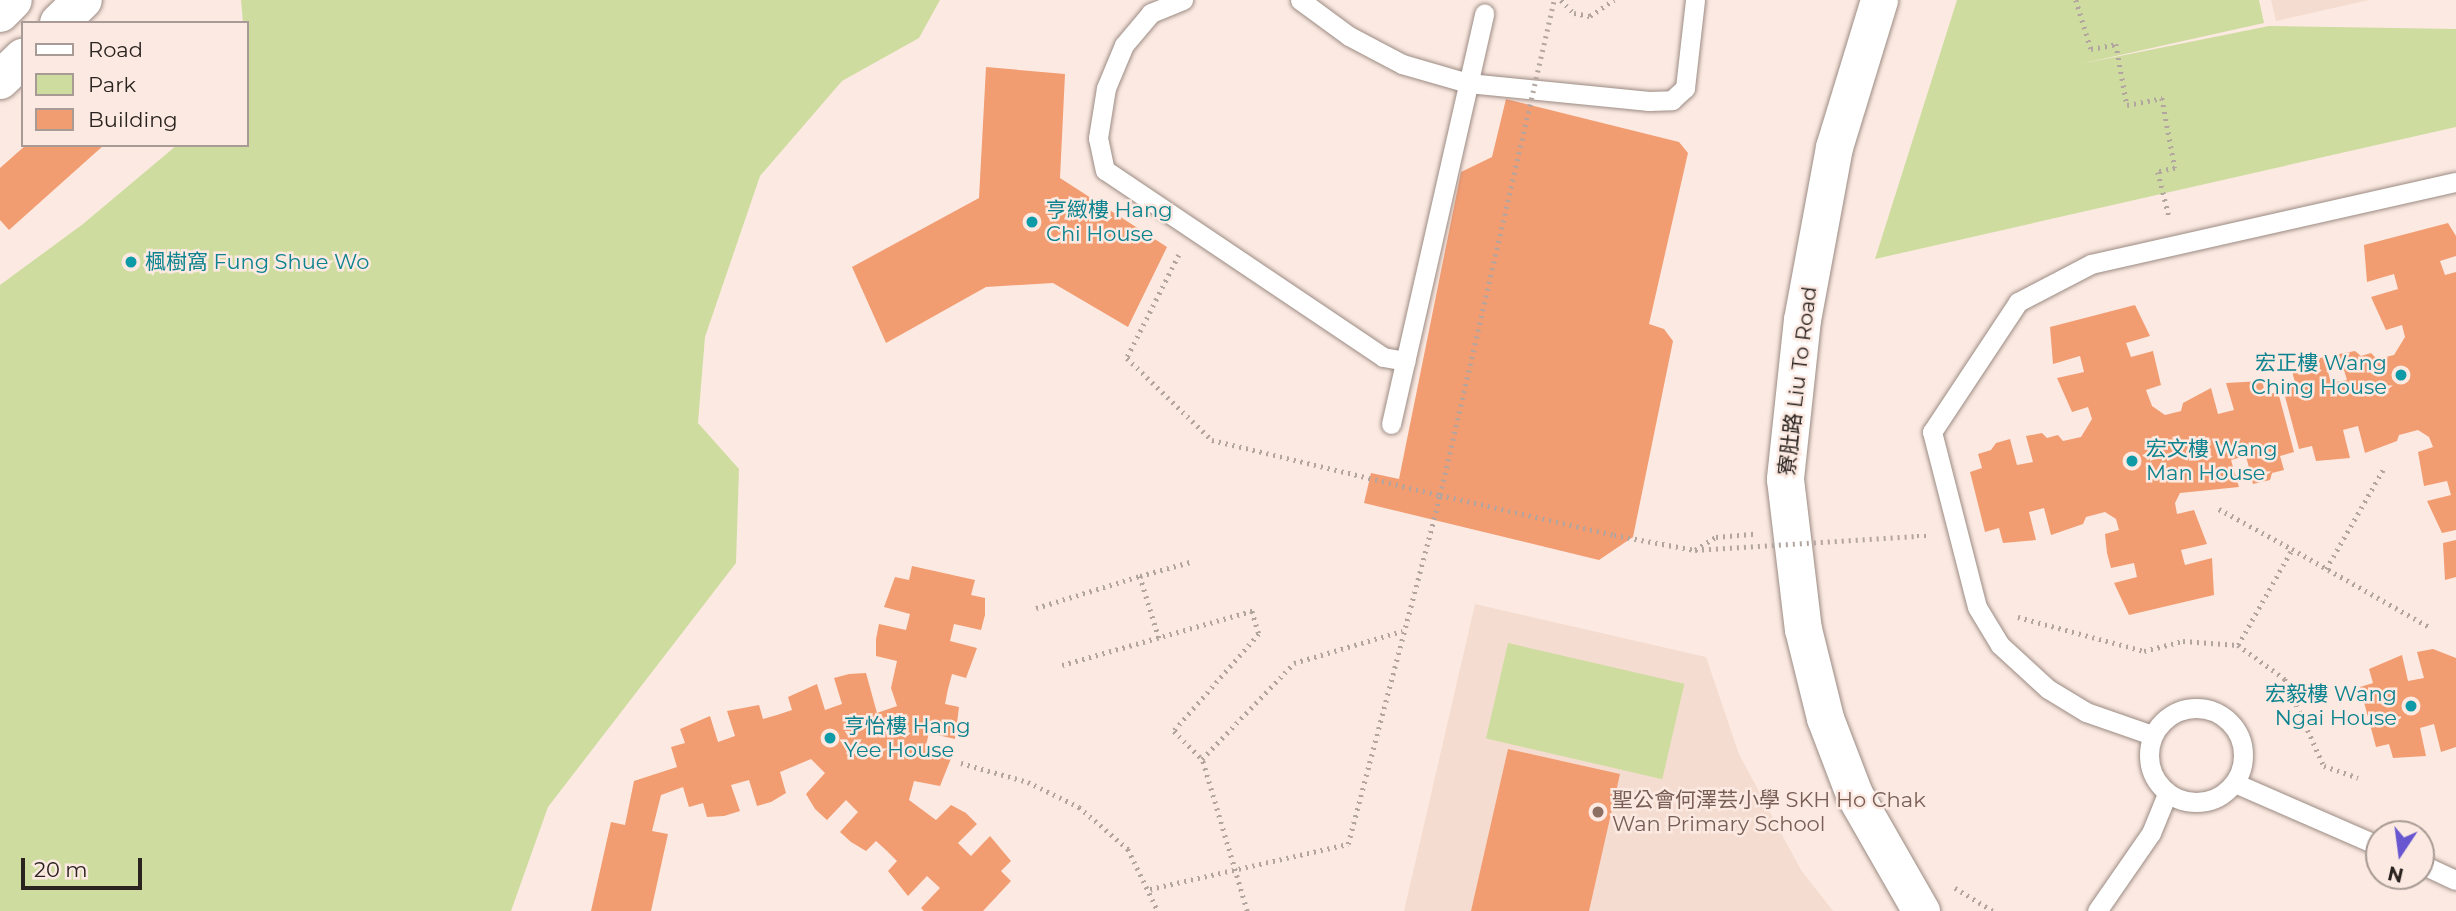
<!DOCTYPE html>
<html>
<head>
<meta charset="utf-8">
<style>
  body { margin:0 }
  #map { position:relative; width:2456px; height:911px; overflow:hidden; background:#fceae2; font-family:Montserrat,"Noto Sans TC",sans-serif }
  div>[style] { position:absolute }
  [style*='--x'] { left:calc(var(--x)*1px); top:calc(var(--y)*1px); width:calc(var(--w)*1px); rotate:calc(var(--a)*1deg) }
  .built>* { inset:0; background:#f5dcd0 }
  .green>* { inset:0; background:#cfdca0; transform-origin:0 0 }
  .building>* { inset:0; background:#f29c71 }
  .path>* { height:4.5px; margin-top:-2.25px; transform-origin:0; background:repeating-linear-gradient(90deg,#b2a49e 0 2px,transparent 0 7px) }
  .roads { filter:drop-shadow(0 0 2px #9b8b83) drop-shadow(0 0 2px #9b8b83) }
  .service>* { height:19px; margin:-9.5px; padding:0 9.5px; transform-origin:9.5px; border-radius:9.5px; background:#fff }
  .service>.ring { margin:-9.5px; padding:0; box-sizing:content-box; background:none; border:19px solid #fff; border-radius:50% }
  .minor>* { height:37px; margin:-18.5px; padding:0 18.5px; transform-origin:18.5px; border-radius:18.5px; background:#fff }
  .secondary>* { height:38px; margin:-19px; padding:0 19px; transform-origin:19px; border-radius:19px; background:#fff }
  .path-bridge>* { height:4.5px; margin-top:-2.25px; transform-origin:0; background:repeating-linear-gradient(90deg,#b2a49e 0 2px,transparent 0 7px) }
  .dots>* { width:19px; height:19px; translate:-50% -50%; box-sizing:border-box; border:4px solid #fceae2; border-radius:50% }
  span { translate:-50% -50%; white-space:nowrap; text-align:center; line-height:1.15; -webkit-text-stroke:5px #fceae2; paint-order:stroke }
  .culture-label { font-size:21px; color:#0d838f }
  .left { translate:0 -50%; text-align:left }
  .right { translate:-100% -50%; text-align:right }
  .street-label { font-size:21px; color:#2a2320 }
  .education-label { font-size:21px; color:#785e54 }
  .legend { position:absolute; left:21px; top:21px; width:228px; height:126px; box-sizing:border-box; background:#fceae2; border:2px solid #a89a94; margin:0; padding:9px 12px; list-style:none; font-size:21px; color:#2a2320 }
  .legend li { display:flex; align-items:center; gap:14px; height:35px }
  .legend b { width:35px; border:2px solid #a89a94 }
  .north { position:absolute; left:2365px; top:820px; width:70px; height:70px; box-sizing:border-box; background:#fceae2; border:2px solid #a89a94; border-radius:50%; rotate:193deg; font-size:19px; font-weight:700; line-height:28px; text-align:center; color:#2a2320 }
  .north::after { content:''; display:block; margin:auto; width:24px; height:32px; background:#6756d0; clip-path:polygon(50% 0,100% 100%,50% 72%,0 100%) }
  .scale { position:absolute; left:21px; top:858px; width:121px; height:32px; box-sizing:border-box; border:4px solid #2a2320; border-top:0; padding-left:9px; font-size:21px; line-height:24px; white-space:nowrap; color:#2a2320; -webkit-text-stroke:5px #fceae2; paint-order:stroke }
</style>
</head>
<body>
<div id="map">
  <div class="built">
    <i style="clip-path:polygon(2271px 0,2369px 0,2276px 21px)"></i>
    <i style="clip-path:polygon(1475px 604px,1706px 657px,1739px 754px,1801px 870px,1833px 911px,1404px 911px)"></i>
  </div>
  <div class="green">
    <i style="clip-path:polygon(241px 0,940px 0,919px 38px,842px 81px,760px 176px,705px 337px,698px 423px,739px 469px,736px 563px,548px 807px,511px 911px,0 911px,0 285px,83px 224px,177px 145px,247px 145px,247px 23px,243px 23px)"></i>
    <i style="clip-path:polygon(1957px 0,2259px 0,2264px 23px,2080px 64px,2269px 26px,2456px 29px,2456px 127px,1875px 259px)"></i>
    <i style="left:1508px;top:643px;width:181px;height:98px;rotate:13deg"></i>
  </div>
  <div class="building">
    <i style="clip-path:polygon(986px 67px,1065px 74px,1060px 178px,1167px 247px,1128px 327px,1053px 283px,986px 287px,886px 343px,852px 267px,979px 198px)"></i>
    <i style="clip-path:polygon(1506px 99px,1679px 142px,1688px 153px,1649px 324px,1664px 329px,1673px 341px,1633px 537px,1599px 560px,1364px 503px,1371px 473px,1399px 479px,1461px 172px,1492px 157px)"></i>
    <i style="clip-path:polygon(26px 145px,104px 145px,9px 230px,0 220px,0 168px)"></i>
    <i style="clip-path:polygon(2448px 223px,2456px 236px,2456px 256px,2440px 261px,2445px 275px,2456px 272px,2456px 530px,2442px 533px,2427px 501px,2451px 495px,2447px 481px,2424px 486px,2418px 452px,2433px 447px,2429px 437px,2418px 430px,2399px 435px,2397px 441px,2365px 453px,2358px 426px,2343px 430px,2350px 458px,2316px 461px,2312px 446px,2299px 449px,2283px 389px,2296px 386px,2292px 371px,2305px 368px,2309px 361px,2324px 357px,2331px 383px,2347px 380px,2339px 354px,2355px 351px,2361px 356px,2371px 353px,2377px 359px,2394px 355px,2405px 337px,2402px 325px,2386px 330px,2371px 297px,2398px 289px,2394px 274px,2367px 282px,2364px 245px)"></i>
    <i style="clip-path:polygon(2135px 305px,2150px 336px,2126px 343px,2131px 357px,2153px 351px,2161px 385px,2146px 390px,2152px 406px,2165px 415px,2181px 411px,2183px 403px,2211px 388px,2218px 414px,2234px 410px,2226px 383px,2262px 381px,2266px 395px,2278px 392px,2294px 452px,2280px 456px,2284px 470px,2272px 473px,2270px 480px,2253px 484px,2246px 456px,2231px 460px,2239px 487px,2180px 493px,2175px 503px,2177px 514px,2194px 510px,2207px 544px,2181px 550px,2185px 565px,2212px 558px,2214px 595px,2129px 615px,2114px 583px,2137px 577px,2134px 563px,2111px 568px,2107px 553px,2105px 534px,2119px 530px,2116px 519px,2105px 512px,2086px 517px,2083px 524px,2051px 535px,2044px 508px,2029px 512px,2036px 540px,2003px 543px,1999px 528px,1985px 532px,1970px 472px,1982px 468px,1978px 454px,1991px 450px,1996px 443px,2010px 439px,2017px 465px,2033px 462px,2026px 436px,2042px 433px,2047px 438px,2058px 435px,2063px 441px,2081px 437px,2092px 419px,2088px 407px,2072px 412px,2057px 378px,2084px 372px,2080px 356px,2053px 364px,2050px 327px)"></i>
    <i style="clip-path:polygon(2456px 540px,2456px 577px,2445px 580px,2443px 543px)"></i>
    <i style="clip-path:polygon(912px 566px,975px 580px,971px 595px,985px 598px,985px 615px,981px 630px,954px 624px,950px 641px,977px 648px,966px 678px,952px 674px,948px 689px,945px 704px,959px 707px,955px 739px,929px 733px,925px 749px,952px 756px,940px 786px,914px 781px,909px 800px,936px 820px,951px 805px,966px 813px,977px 824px,958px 843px,971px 856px,990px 836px,1011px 861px,1001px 871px,1011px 881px,983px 911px,924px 911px,921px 908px,940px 888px,927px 876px,908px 896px,888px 871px,897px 861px,887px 851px,876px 841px,866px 851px,851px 842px,840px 832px,858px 812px,846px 800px,827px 820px,815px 809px,806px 794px,825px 773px,811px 759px,780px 772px,786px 793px,771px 802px,757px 806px,749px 780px,731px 785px,740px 811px,724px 816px,707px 817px,703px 803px,689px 807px,683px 787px,661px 795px,652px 831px,668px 834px,651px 911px,591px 911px,611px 822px,625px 825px,634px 781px,677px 767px,671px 747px,685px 743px,680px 729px,710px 716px,718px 742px,735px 736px,727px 711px,759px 705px,763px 719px,777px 715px,792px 710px,788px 697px,817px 684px,825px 710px,842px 704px,834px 678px,849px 674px,866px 673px,877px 713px,897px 706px,891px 688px,897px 661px,876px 656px,876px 639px,879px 624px,906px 630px,910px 614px,884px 607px,895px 577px,909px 580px)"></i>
    <i style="clip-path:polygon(2433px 649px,2456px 658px,2456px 747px,2441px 752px,2434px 724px,2420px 728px,2426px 756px,2393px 758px,2389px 744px,2376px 747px,2360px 687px,2373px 683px,2369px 669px,2402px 655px,2408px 681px,2424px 678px,2417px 652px)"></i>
    <i style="clip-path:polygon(1508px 749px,1620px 774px,1589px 911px,1471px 911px)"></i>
  </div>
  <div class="path">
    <i style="--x:1561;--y:0;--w:18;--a:45"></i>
    <i style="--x:1574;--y:13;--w:16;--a:11"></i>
    <i style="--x:1590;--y:16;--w:29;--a:-34"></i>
    <i style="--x:2076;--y:0;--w:51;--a:73"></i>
    <i style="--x:2091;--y:49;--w:25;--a:-11"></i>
    <i style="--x:2116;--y:44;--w:62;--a:79.8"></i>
    <i style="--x:2127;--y:105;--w:36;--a:-11"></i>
    <i style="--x:2162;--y:98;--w:71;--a:79.5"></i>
    <i style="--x:2175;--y:168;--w:17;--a:167"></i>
    <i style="--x:2158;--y:172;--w:45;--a:76"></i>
    <i style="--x:1179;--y:255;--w:115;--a:116.8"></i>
    <i style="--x:1127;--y:358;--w:118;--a:44"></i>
    <i style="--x:1212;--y:440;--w:235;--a:13.6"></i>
    <i style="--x:2219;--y:509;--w:83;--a:28.7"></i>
    <i style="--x:1917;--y:536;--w:11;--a:0"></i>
    <i style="--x:1695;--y:550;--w:25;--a:-32"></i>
    <i style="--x:1716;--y:537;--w:38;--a:-5"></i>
    <i style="--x:2326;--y:569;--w:116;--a:-60.1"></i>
    <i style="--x:1140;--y:576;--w:52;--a:-15.6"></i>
    <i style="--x:1036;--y:608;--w:109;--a:-17.1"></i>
    <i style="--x:1140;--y:576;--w:65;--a:73"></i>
    <i style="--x:2018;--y:617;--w:131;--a:15.1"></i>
    <i style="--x:2144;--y:651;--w:40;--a:-14.4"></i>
    <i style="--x:2183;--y:641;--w:55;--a:4.2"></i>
    <i style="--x:2238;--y:645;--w:58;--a:35.9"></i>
    <i style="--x:2285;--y:679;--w:95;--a:65.9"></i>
    <i style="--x:2324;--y:766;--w:36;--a:19"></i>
    <i style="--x:2238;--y:645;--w:110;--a:-60.6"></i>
    <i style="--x:2292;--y:549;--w:160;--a:29.6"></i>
    <i style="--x:1062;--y:665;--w:198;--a:-15.9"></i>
    <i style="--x:1252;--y:611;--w:24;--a:73"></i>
    <i style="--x:1259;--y:634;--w:129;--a:131.2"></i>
    <i style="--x:1174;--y:731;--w:40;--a:45"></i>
    <i style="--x:961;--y:763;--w:70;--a:15.8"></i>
    <i style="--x:1028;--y:782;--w:57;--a:26.1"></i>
    <i style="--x:1079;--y:807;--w:65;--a:40.6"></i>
    <i style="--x:1128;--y:849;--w:69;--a:64.2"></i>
    <i style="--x:1955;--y:888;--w:44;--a:31.2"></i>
    <i style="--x:1150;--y:889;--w:203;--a:-12.8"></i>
    <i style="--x:1348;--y:844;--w:361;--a:-75.2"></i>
    <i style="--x:1440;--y:495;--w:179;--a:12.9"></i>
    <i style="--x:1247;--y:911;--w:159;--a:-106.5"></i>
    <i style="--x:1202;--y:759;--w:133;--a:-46.2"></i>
    <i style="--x:1294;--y:663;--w:113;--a:-16.5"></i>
  </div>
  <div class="roads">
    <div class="service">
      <i style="--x:1183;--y:0;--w:35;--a:158"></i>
      <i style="--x:1151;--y:13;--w:42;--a:130.2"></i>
      <i style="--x:1124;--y:45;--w:47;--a:112.7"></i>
      <i style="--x:1106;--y:88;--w:51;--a:99.1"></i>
      <i style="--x:1098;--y:138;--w:33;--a:78"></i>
      <i style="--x:1105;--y:170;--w:335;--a:33.9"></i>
      <i style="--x:1383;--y:357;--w:23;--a:10"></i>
      <i style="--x:1300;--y:0;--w:61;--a:36.3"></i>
      <i style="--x:1349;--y:36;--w:60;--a:27.8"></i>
      <i style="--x:1402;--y:64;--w:69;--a:16.1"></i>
      <i style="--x:1468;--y:83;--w:182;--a:5.7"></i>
      <i style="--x:1649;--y:101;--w:23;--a:-2"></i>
      <i style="--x:1672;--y:100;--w:18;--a:-43"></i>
      <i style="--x:1685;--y:88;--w:89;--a:-83.5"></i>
      <i style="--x:1391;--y:424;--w:421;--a:-77.2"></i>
      <i class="ring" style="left:2149px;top:708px;width:75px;height:75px"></i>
      <i style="--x:2152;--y:735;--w:70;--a:-160.8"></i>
      <i style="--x:2086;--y:712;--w:44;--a:-148.8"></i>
      <i style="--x:2048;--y:689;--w:65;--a:-137.5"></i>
      <i style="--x:2000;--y:645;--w:44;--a:-121.2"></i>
      <i style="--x:1977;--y:607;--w:181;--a:-104.4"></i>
      <i style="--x:1932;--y:432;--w:156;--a:-56.5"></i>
      <i style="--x:2018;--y:302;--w:82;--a:-27.5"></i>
      <i style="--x:2091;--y:264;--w:374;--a:-12.7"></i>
      <i style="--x:2235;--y:783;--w:157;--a:23.6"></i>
      <i style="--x:2421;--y:864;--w:38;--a:25"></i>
      <i style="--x:2097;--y:911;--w:95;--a:-55.3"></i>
      <i style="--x:2151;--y:833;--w:42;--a:-67.7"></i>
    </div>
    <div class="minor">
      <i style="--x:1879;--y:0;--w:154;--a:107"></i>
      <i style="--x:1834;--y:147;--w:175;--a:100.5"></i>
      <i style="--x:1802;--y:319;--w:161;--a:96.1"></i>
      <i style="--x:1785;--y:479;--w:151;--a:83.2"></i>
      <i style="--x:1803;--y:629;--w:92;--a:76.1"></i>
      <i style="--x:1825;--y:718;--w:81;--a:69.1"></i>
      <i style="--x:1854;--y:794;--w:135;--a:60.2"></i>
    </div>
    <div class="secondary">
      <i style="--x:0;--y:13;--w:18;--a:-45"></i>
      <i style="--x:59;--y:23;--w:33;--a:-44"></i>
      <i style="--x:0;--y:80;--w:32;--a:-44"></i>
    </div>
  </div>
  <div class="path-bridge">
    <i style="--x:1440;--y:495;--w:508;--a:-77.03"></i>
    <i style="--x:1614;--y:535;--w:82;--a:10.5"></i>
    <i style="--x:1695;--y:550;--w:222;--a:-3.6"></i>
  </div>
  <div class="dots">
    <i style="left:1032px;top:222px;background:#0f9aa8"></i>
    <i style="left:131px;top:262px;background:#0f9aa8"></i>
    <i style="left:2401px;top:375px;background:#0f9aa8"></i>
    <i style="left:2132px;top:461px;background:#0f9aa8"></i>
    <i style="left:2411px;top:706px;background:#0f9aa8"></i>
    <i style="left:830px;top:738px;background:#0f9aa8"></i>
    <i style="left:1598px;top:812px;background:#8d6e63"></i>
  </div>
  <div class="culture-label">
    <span class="left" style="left:1046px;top:222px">亨緻樓 Hang<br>Chi House</span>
    <span class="left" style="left:145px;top:262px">楓樹窩 Fung Shue Wo</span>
    <span class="right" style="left:2387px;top:375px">宏正樓 Wang<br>Ching House</span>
    <span class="left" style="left:2146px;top:461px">宏文樓 Wang<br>Man House</span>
    <span class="right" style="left:2397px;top:706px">宏毅樓 Wang<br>Ngai House</span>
    <span class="left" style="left:844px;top:738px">亨怡樓 Hang<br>Yee House</span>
  </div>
  <div class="street-label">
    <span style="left:1798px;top:381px;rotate:-83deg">寮肚路 Liu To Road</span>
  </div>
  <div class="education-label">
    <span class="left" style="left:1612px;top:812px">聖公會何澤芸小學 SKH Ho Chak<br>Wan Primary School</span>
  </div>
  <ul class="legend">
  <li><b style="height:9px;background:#fff"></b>Road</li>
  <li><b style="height:19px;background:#cfdca0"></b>Park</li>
  <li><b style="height:19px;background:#f29c71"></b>Building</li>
  </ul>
  <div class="north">N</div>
  <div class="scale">20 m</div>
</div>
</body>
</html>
